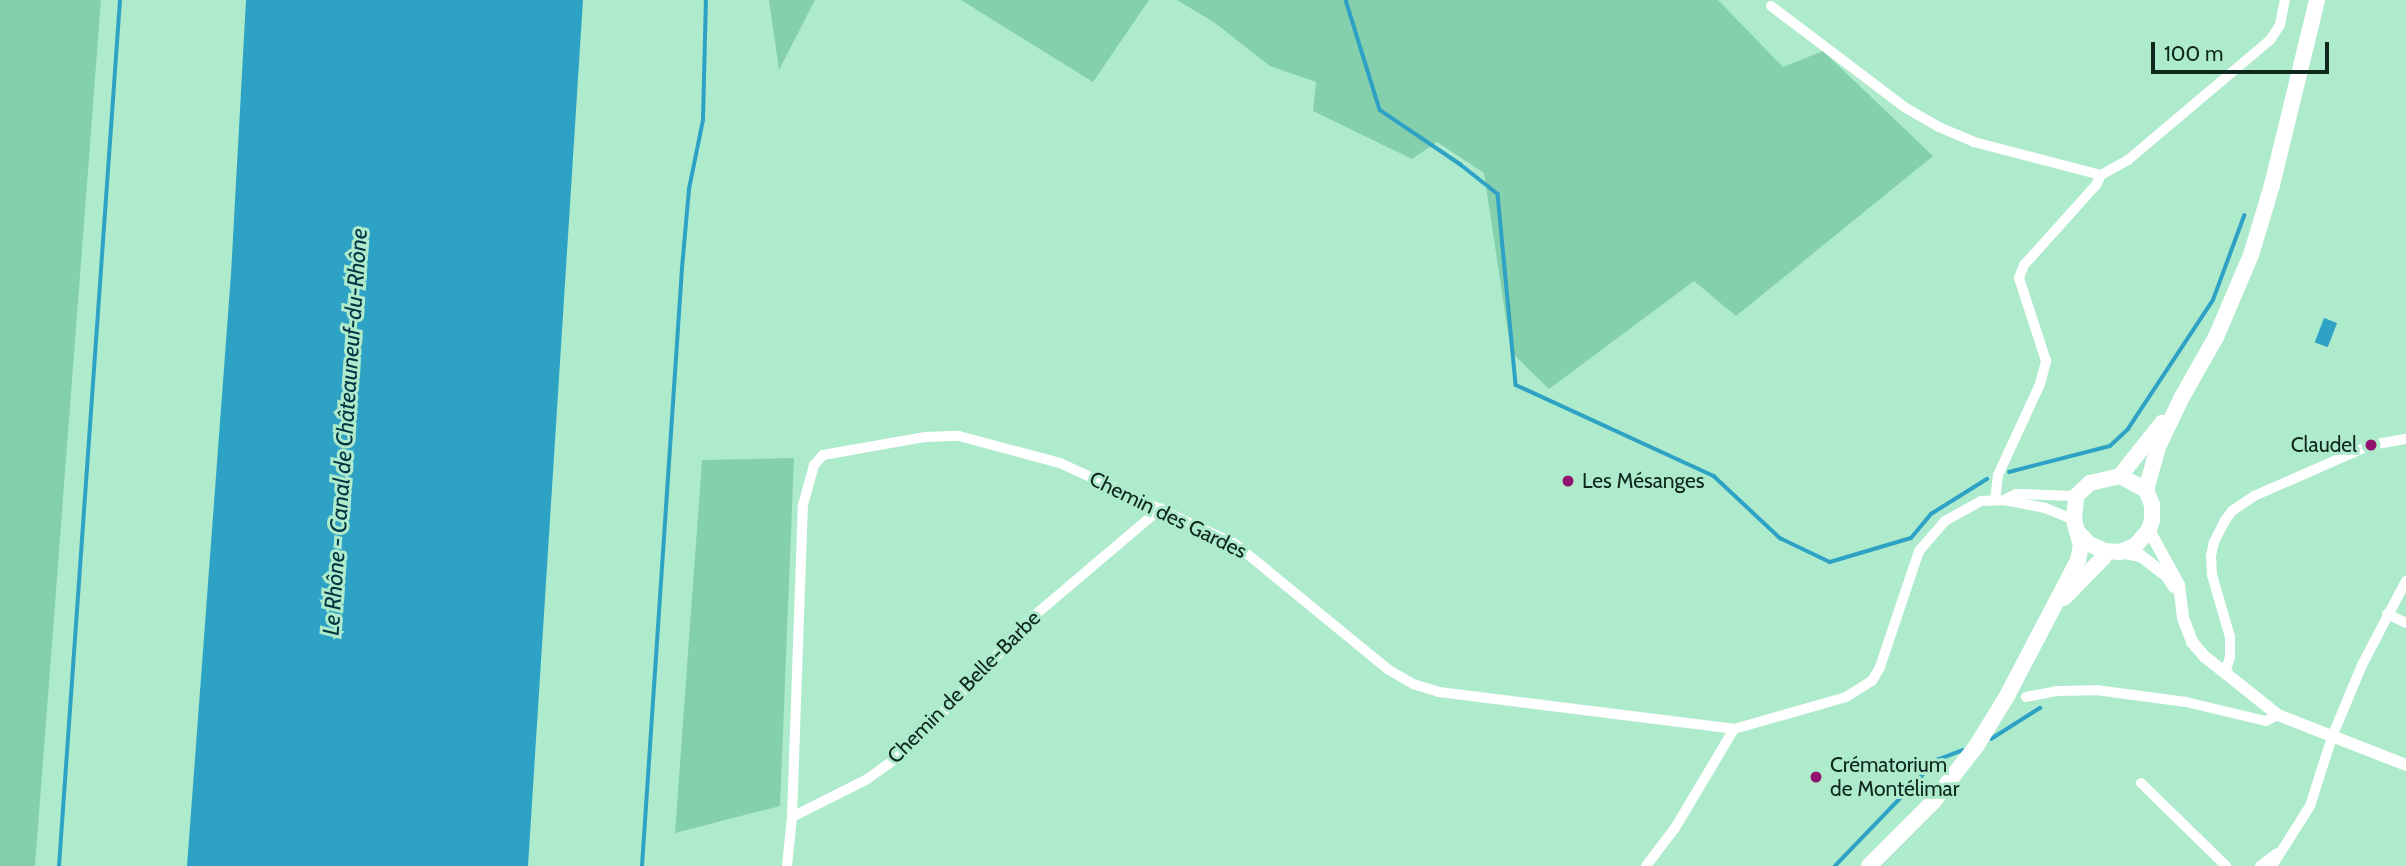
<!DOCTYPE html>
<html>
<head>
<meta charset="utf-8">
<style>
  body { margin:0 }
  #map { position:relative; width:2406px; height:866px; overflow:hidden; background:#aeebcd; font-family:Cabin,sans-serif }
  div>[style] { position:absolute }
  [style*='--x'] { left:calc(var(--x)*1px); top:calc(var(--y)*1px); width:calc(var(--w)*1px); rotate:calc(var(--a)*1deg) }
  .green>* { inset:0; background:#84cfac }
  .water>* { inset:0; background:#2ea2c5; transform-origin:0 0 }
  .stream>* { height:3.5px; margin:-1.75px; padding:0 1.75px; transform-origin:1.75px; border-radius:1.75px; background:#2ea2c5 }
  .minor>* { height:10px; margin:-5px; padding:0 5px; transform-origin:5px; border-radius:5px; background:#fff }
  .tertiary>* { height:12px; margin:-6px; padding:0 6px; transform-origin:6px; border-radius:6px; background:#fff }
  .primary>* { height:16px; margin:-8px; padding:0 8px; transform-origin:8px; border-radius:8px; background:#fff }
  .dots>* { width:19px; height:19px; translate:-50% -50%; box-sizing:border-box; border:4px solid #aeebcd; border-radius:50% }
  span { translate:-50% -50%; white-space:nowrap; text-align:center; line-height:1.15; -webkit-text-stroke:6px #aeebcd; paint-order:stroke }
  .poi-label { font-size:21px; color:#0f281d }
  .right { translate:-100% -50%; text-align:right }
  .left { translate:0 -50%; text-align:left }
  .street-label { font-size:21px; color:#0f281d }
  .water-label { font-size:23px; color:#003443; font-style:italic }
  .scale { position:absolute; left:2151px; top:42px; width:178px; height:32px; box-sizing:border-box; border:4px solid #0f281d; border-top:0; padding-left:9px; font-size:21px; line-height:24px; white-space:nowrap; color:#0f281d; -webkit-text-stroke:5px #aeebcd; paint-order:stroke }
</style>
</head>
<body>
<div id="map">
  <div class="green">
    <i style="clip-path:polygon(0 0,101px 0,35px 866px,0 866px)"></i>
    <i style="clip-path:polygon(769px 0,815px 0,779px 70px)"></i>
    <i style="clip-path:polygon(961px 0,1149px 0,1093px 82px)"></i>
    <i style="clip-path:polygon(1177px 0,1718px 0,1783px 67px,1823px 51px,1933px 156px,1736px 316px,1694px 281px,1549px 389px,1511px 352px,1484px 173px,1437px 142px,1412px 159px,1313px 111px,1316px 82px,1270px 66px,1215px 23px)"></i>
    <i style="clip-path:polygon(794px 458px,780px 806px,675px 833px,702px 460px)"></i>
  </div>
  <div class="water">
    <i style="clip-path:polygon(246px 0,583px 0,528px 866px,187px 866px,231px 274px)"></i>
    <i style="left:2324px;top:318px;width:14px;height:26px;rotate:21deg"></i>
  </div>
  <div class="stream">
    <i style="--x:1346;--y:0;--w:115;--a:72.8"></i>
    <i style="--x:1380;--y:110;--w:97;--a:34"></i>
    <i style="--x:1460;--y:164;--w:48;--a:38.3"></i>
    <i style="--x:1498;--y:194;--w:192;--a:84.6"></i>
    <i style="--x:1516;--y:385;--w:218;--a:24.7"></i>
    <i style="--x:1714;--y:476;--w:91;--a:43.2"></i>
    <i style="--x:1780;--y:538;--w:55;--a:25.6"></i>
    <i style="--x:1830;--y:562;--w:84;--a:-16.5"></i>
    <i style="--x:1911;--y:538;--w:31;--a:-50"></i>
    <i style="--x:1931;--y:514;--w:66;--a:-32"></i>
    <i style="--x:2009;--y:472;--w:104;--a:-14.4"></i>
    <i style="--x:2110;--y:446;--w:25;--a:-43"></i>
    <i style="--x:2128;--y:429;--w:154;--a:-56.6"></i>
    <i style="--x:2213;--y:300;--w:90;--a:-69.7"></i>
    <i style="--x:1991;--y:739;--w:58;--a:-32.3"></i>
    <i style="--x:59;--y:866;--w:868;--a:-85.97"></i>
    <i style="--x:642;--y:866;--w:599;--a:-86.17"></i>
    <i style="--x:682;--y:268;--w:79;--a:-84.9"></i>
    <i style="--x:689;--y:189;--w:70;--a:-78.5"></i>
    <i style="--x:703;--y:120;--w:120;--a:-88.6"></i>
    <i style="--x:1835;--y:866;--w:147;--a:-46.1"></i>
    <i style="--x:1937;--y:760;--w:28;--a:-21"></i>
  </div>
  <div class="minor">
    <i style="--x:1771;--y:6;--w:169;--a:37.1"></i>
    <i style="--x:1906;--y:108;--w:38;--a:30"></i>
    <i style="--x:1939;--y:127;--w:38;--a:23"></i>
    <i style="--x:1974;--y:142;--w:131;--a:14.6"></i>
    <i style="--x:1995;--y:500;--w:25;--a:-83"></i>
    <i style="--x:1998;--y:475;--w:100;--a:-65.2"></i>
    <i style="--x:2040;--y:384;--w:24;--a:-75"></i>
    <i style="--x:2046;--y:361;--w:87;--a:-108"></i>
    <i style="--x:2019;--y:278;--w:14;--a:-69"></i>
    <i style="--x:2024;--y:265;--w:108;--a:-48"></i>
    <i style="--x:2096;--y:185;--w:11;--a:-63"></i>
    <i style="--x:2101;--y:175;--w:31;--a:-29"></i>
    <i style="--x:2128;--y:160;--w:186;--a:-40.2"></i>
    <i style="--x:2270;--y:40;--w:18;--a:-56"></i>
    <i style="--x:2280;--y:25;--w:25;--a:-79"></i>
    <i style="--x:2004;--y:500;--w:13;--a:-27"></i>
    <i style="--x:2016;--y:494;--w:60;--a:1.9"></i>
    <i style="--x:2387;--y:614;--w:21;--a:25"></i>
    <i style="--x:2225;--y:674;--w:18;--a:-74"></i>
    <i style="--x:2230;--y:657;--w:20;--a:-90"></i>
    <i style="--x:2230;--y:637;--w:65;--a:-106.2"></i>
    <i style="--x:2212;--y:575;--w:19;--a:-93"></i>
    <i style="--x:2211;--y:556;--w:14;--a:-78"></i>
    <i style="--x:2214;--y:542;--w:22;--a:-63"></i>
    <i style="--x:2224;--y:522;--w:14;--a:-54"></i>
    <i style="--x:2232;--y:511;--w:27;--a:-34"></i>
    <i style="--x:2254;--y:496;--w:128;--a:-23.6"></i>
    <i style="--x:2371;--y:445;--w:36;--a:-10"></i>
    <i style="--x:2026;--y:697;--w:32;--a:-11"></i>
    <i style="--x:2057;--y:691;--w:39;--a:-1"></i>
    <i style="--x:2096;--y:690;--w:91;--a:7.6"></i>
    <i style="--x:2186;--y:702;--w:82;--a:13.4"></i>
    <i style="--x:2266;--y:721;--w:13;--a:-27"></i>
    <i style="--x:2141;--y:783;--w:119;--a:44.3"></i>
    <i style="--x:792;--y:817;--w:312;--a:-88"></i>
    <i style="--x:803;--y:505;--w:41;--a:-74.6"></i>
    <i style="--x:814;--y:465;--w:13;--a:-48"></i>
    <i style="--x:823;--y:455;--w:104;--a:-10"></i>
    <i style="--x:925;--y:437;--w:34;--a:-2"></i>
    <i style="--x:959;--y:436;--w:105;--a:15"></i>
    <i style="--x:1060;--y:463;--w:193;--a:24.8"></i>
    <i style="--x:1235;--y:544;--w:199;--a:39.3"></i>
    <i style="--x:1389;--y:670;--w:28;--a:30"></i>
    <i style="--x:1413;--y:684;--w:27;--a:17"></i>
    <i style="--x:1439;--y:692;--w:297;--a:7.1"></i>
    <i style="--x:1734;--y:729;--w:116;--a:-15.9"></i>
    <i style="--x:1846;--y:697;--w:31;--a:-32"></i>
    <i style="--x:1872;--y:681;--w:16;--a:-60"></i>
    <i style="--x:1880;--y:667;--w:122;--a:-71.4"></i>
    <i style="--x:1919;--y:551;--w:40;--a:-49"></i>
    <i style="--x:1945;--y:521;--w:41;--a:-29.1"></i>
    <i style="--x:1981;--y:501;--w:23;--a:-2"></i>
    <i style="--x:2004;--y:500;--w:42;--a:11"></i>
    <i style="--x:2045;--y:508;--w:31;--a:22"></i>
    <i style="--x:787;--y:866;--w:49;--a:-84.2"></i>
    <i style="--x:792;--y:817;--w:83;--a:-26.6"></i>
    <i style="--x:866;--y:780;--w:49;--a:-35.9"></i>
    <i style="--x:906;--y:751;--w:187;--a:-46.5"></i>
    <i style="--x:1035;--y:615;--w:165;--a:-40.3"></i>
    <i style="--x:1646;--y:866;--w:48;--a:-52.7"></i>
    <i style="--x:1675;--y:828;--w:115;--a:-59.2"></i>
    <i style="--x:2260;--y:866;--w:21;--a:-37"></i>
    <i style="--x:2272;--y:866;--w:71;--a:-57.7"></i>
    <i style="--x:2310;--y:806;--w:72;--a:-72.3"></i>
    <i style="--x:2332;--y:737;--w:78;--a:-67.4"></i>
    <i style="--x:2362;--y:665;--w:95;--a:-62.4"></i>
  </div>
  <div class="tertiary">
    <i style="--x:2149;--y:530;--w:63;--a:61.4"></i>
    <i style="--x:2179;--y:585;--w:33;--a:83"></i>
    <i style="--x:2183;--y:618;--w:26;--a:69"></i>
    <i style="--x:2192;--y:642;--w:18;--a:49"></i>
    <i style="--x:2204;--y:656;--w:95;--a:38.6"></i>
    <i style="--x:2278;--y:715;--w:137;--a:21.3"></i>
    <i style="--x:2120;--y:552;--w:21;--a:11"></i>
    <i style="--x:2141;--y:556;--w:33;--a:38"></i>
    <i style="--x:2167;--y:576;--w:13;--a:58"></i>
  </div>
  <div class="primary">
    <i style="--x:2120;--y:476;--w:68;--a:-51.6"></i>
    <i style="--x:2146;--y:490;--w:45;--a:-74.4"></i>
    <i style="--x:2158;--y:447;--w:55;--a:-64.4"></i>
    <i style="--x:2182;--y:397;--w:69;--a:-60.5"></i>
    <i style="--x:2216;--y:337;--w:89;--a:-66.9"></i>
    <i style="--x:2251;--y:255;--w:73;--a:-73.3"></i>
    <i style="--x:2272;--y:185;--w:190;--a:-76.3"></i>
    <i style="--x:2064;--y:598;--w:56;--a:-45.7"></i>
    <i style="--x:2103;--y:558;--w:7;--a:-74"></i>
    <i style="--x:1869;--y:866;--w:91;--a:-45"></i>
    <i style="--x:1933;--y:802;--w:72;--a:-52.3"></i>
    <i style="--x:1977;--y:745;--w:57;--a:-58.5"></i>
    <i style="--x:2007;--y:696;--w:153;--a:-62.4"></i>
    <i style="--x:2078;--y:560;--w:14;--a:-78"></i>
    <i style="--x:2081;--y:546;--w:27;--a:-105"></i>
    <i style="--x:2074;--y:520;--w:24;--a:-85"></i>
    <i style="--x:2076;--y:496;--w:19;--a:-43"></i>
    <i style="--x:2090;--y:483;--w:31;--a:-13"></i>
    <i style="--x:2120;--y:476;--w:30;--a:28"></i>
    <i style="--x:2146;--y:490;--w:16;--a:68"></i>
    <i style="--x:2152;--y:505;--w:15;--a:90"></i>
    <i style="--x:2152;--y:520;--w:10;--a:107"></i>
    <i style="--x:2149;--y:530;--w:21;--a:131"></i>
    <i style="--x:2135;--y:546;--w:16;--a:158"></i>
    <i style="--x:2120;--y:552;--w:15;--a:-176"></i>
    <i style="--x:2105;--y:551;--w:17;--a:-156"></i>
    <i style="--x:2089;--y:544;--w:18;--a:-133"></i>
  </div>
  <div class="dots">
    <i style="left:2371px;top:445px;background:#92136f"></i>
    <i style="left:1568px;top:481px;background:#92136f"></i>
    <i style="left:1816px;top:777px;background:#92136f"></i>
  </div>
  <div class="poi-label">
    <span class="right" style="left:2357px;top:445px">Claudel</span>
    <span class="left" style="left:1582px;top:481px">Les Mésanges</span>
    <span class="left" style="left:1830px;top:777px">Crématorium<br>de Montélimar</span>
  </div>
  <div class="street-label">
    <span style="left:1168px;top:515px;rotate:26deg">Chemin des Gardes</span>
    <span style="left:964px;top:687px;rotate:-45deg">Chemin de Belle-Barbe</span>
  </div>
  <div class="water-label">
    <span style="left:345px;top:432px;rotate:-86deg">Le Rhône - Canal de Châteauneuf-du-Rhône</span>
  </div>
  <div class="scale">100 m</div>
</div>
</body>
</html>
